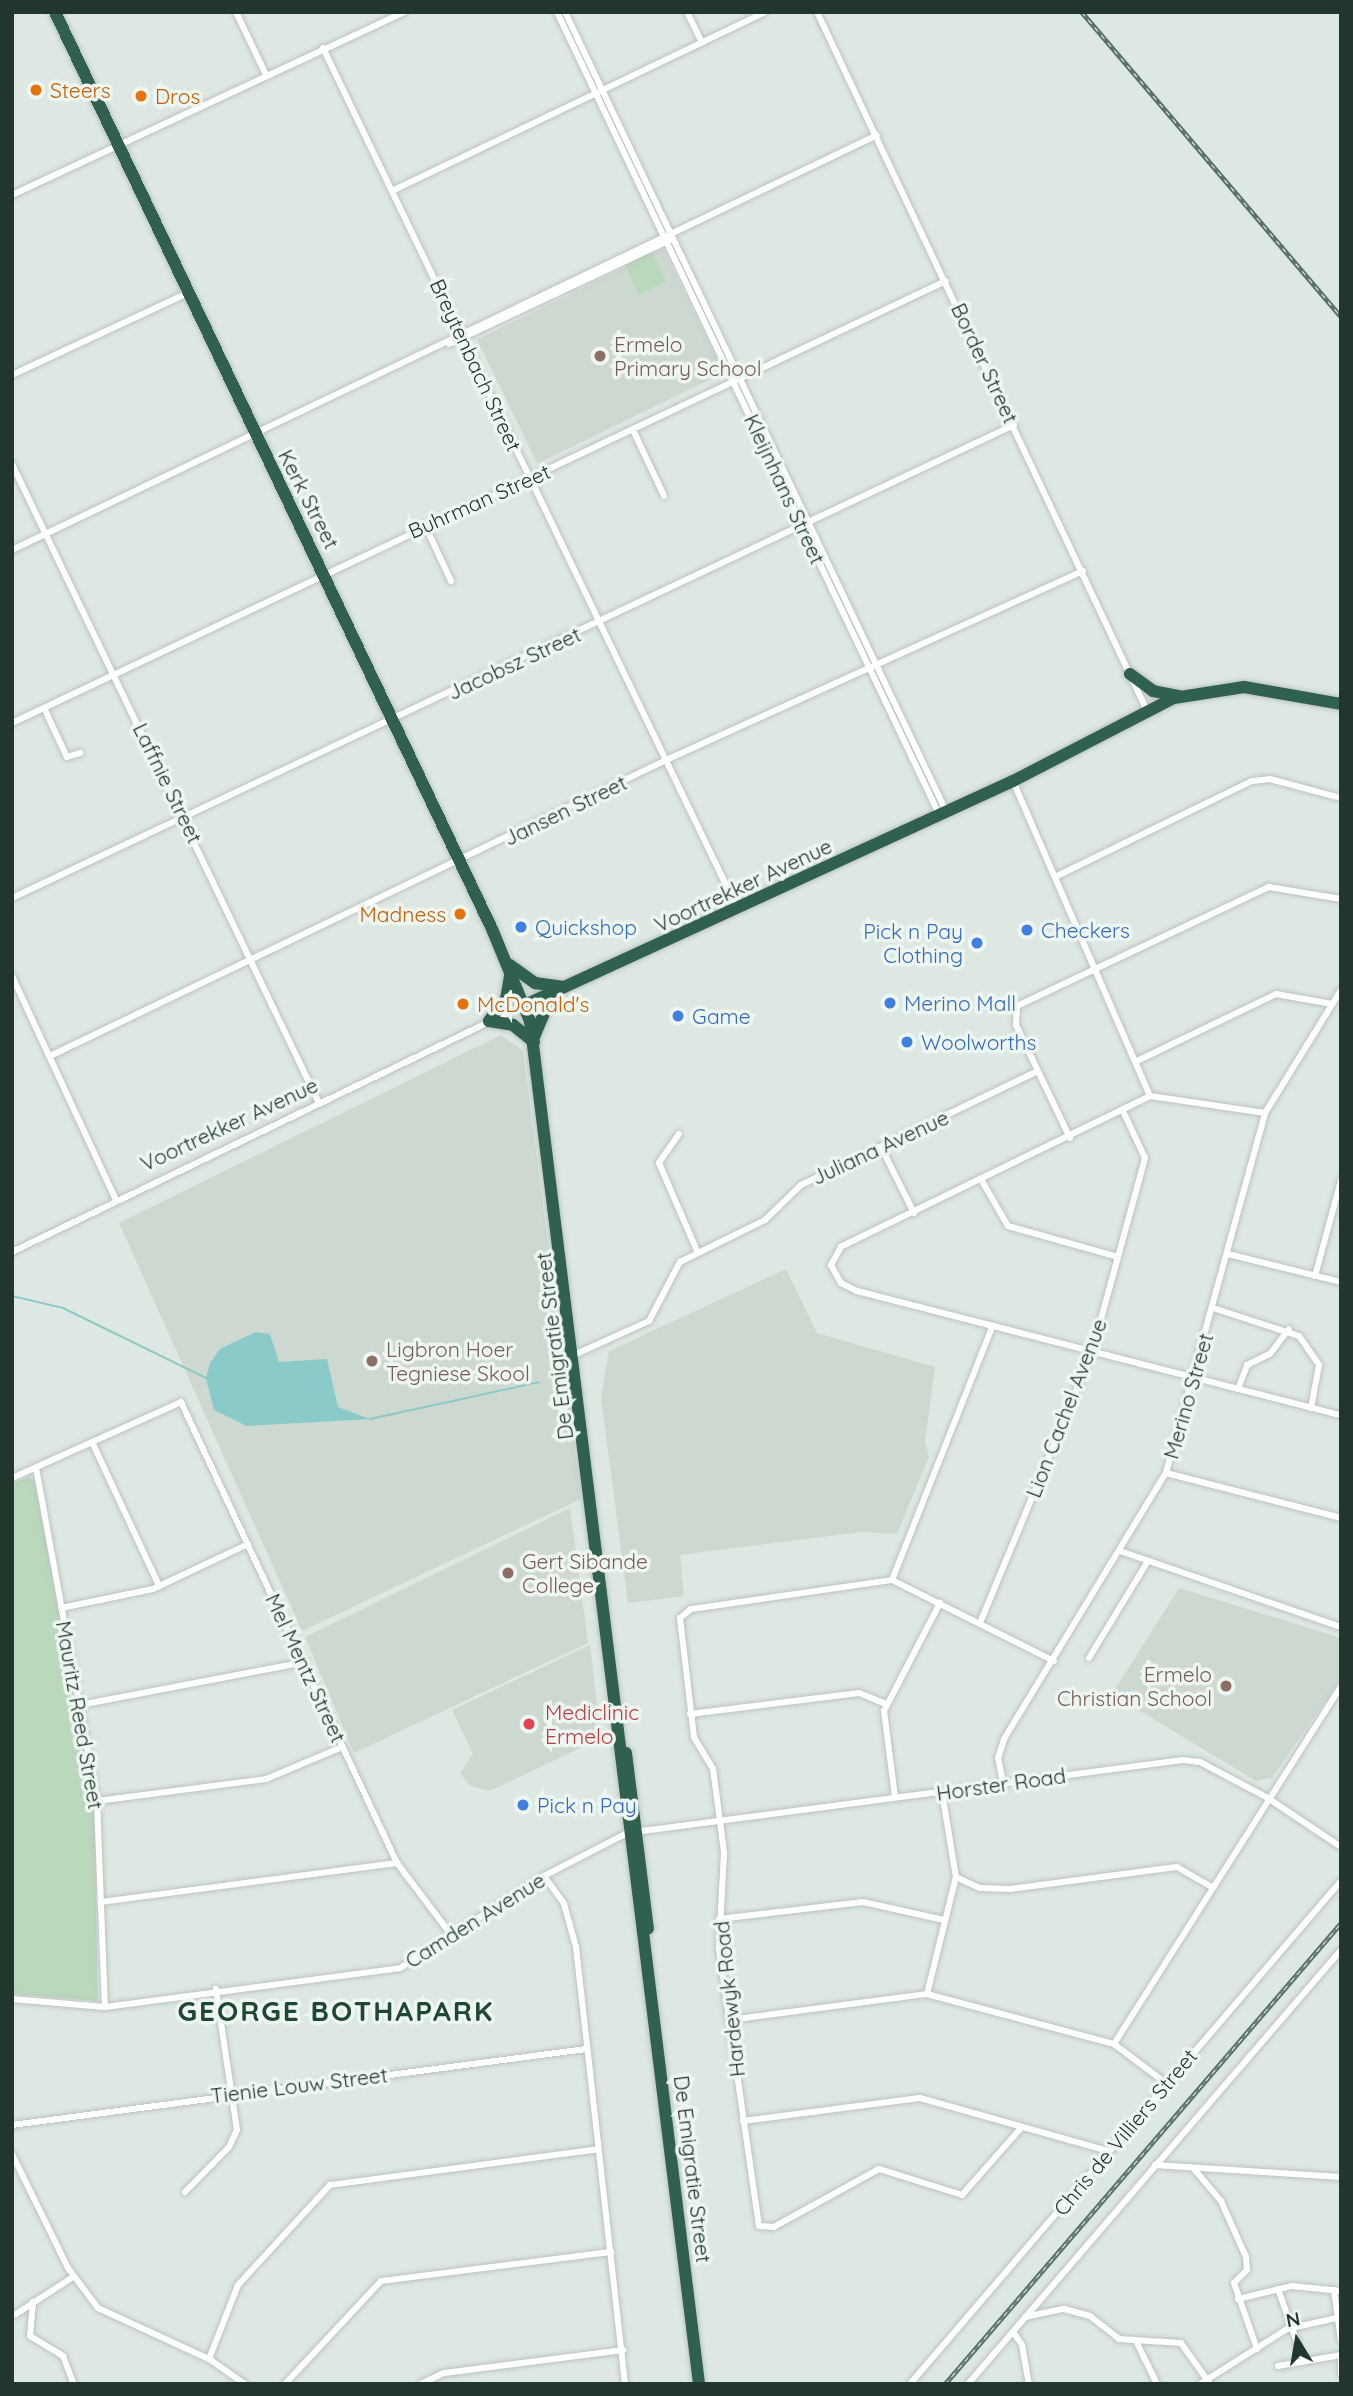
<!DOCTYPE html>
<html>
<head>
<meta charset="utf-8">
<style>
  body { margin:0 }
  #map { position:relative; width:1353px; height:2396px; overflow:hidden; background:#dee8e2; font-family:Quicksand,sans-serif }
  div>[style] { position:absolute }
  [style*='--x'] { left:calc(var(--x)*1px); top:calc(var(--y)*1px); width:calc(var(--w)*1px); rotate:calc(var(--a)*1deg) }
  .built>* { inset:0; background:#cdd8d1; transform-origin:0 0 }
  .green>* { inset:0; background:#b9d8bc; transform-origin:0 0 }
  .water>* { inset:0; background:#8acac9 }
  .stream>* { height:2px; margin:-1px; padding:0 1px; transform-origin:1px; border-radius:1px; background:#8acac9 }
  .roads { filter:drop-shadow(0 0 2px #bcc3c0) drop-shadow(0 0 2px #bcc3c0) }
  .street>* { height:6px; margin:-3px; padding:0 3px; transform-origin:3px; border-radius:3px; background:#fff }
  .highway>* { height:12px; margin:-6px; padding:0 6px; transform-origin:6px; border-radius:6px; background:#30604e }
  .rail>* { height:4.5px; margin-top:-2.25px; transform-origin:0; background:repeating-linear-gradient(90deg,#eef6f1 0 5px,#5b7368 0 10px); box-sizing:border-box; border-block:2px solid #5b7368 }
  .dots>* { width:19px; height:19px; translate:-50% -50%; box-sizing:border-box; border:4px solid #eef6f1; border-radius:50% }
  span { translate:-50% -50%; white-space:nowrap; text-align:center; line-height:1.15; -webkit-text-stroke:7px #eef6f1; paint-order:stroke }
  .food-label { font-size:21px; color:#c56008 }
  .left { translate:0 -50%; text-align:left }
  .right { translate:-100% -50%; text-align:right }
  .education-label { font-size:21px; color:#785e54 }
  .street-label { font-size:21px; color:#21372d }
  .shop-label { font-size:21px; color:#366cbe }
  .health-label { font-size:21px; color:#be3a42 }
  .district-label { font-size:28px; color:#1f4736; font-weight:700; letter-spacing:2px }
  .frame { position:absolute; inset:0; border:14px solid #21372d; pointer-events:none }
  .north { position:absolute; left:1262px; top:2305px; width:70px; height:70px; -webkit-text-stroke:5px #eef6f1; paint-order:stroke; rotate:349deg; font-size:19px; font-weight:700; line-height:28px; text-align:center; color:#21372d }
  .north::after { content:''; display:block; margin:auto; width:24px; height:32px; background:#21372d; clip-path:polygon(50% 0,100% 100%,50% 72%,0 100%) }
</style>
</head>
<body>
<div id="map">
  <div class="built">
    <i style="left:663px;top:249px;width:138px;height:207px;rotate:64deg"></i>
    <i style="clip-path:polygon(501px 1035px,523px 1051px,581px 1499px,302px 1631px,119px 1223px)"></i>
    <i style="clip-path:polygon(786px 1269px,817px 1333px,935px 1367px,925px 1442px,929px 1457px,897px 1534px,861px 1532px,680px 1555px,684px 1596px,628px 1603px,601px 1398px,609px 1351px)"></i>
    <i style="clip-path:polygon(570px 1508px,588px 1643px,354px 1753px,305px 1637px)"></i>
    <i style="clip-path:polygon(1179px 1588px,1341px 1638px,1341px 1678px,1272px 1778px,1256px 1781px,1112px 1694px)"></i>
    <i style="clip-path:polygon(590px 1645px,601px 1738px,490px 1791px,470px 1786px,460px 1773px,473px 1754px,452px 1710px)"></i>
  </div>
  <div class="green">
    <i style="left:652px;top:252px;width:33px;height:30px;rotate:65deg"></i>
    <i style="clip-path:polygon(28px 1477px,35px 1480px,94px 1799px,98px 2001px,12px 1994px,12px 1484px)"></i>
  </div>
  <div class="water">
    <i style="clip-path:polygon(256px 1332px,270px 1334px,279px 1362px,327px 1359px,338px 1407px,370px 1419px,247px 1426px,214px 1410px,206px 1378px,210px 1363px,220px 1349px)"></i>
  </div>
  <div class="stream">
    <i style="--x:12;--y:1296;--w:52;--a:13.2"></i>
    <i style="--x:63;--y:1308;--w:159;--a:26.1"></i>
    <i style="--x:370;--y:1419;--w:173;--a:-12.3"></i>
  </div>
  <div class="roads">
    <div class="street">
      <i style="--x:236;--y:12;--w:70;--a:64.5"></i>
      <i style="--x:557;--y:12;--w:888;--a:64.53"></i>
      <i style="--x:565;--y:12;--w:885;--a:64.51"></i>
      <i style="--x:687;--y:12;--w:34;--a:64"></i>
      <i style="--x:817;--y:12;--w:775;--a:64.72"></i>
      <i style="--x:323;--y:48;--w:954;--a:64.29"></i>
      <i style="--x:394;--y:190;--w:411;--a:-25.6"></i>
      <i style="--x:12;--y:195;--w:433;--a:-25"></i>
      <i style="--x:449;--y:344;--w:244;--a:-25.2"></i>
      <i style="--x:12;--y:375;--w:192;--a:-25"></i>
      <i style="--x:633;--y:430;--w:73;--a:64.8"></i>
      <i style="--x:12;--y:464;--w:709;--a:64.34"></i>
      <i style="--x:425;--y:525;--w:62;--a:65.1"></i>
      <i style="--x:12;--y:550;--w:959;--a:-25.63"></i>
      <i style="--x:44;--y:708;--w:54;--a:64.9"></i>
      <i style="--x:67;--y:757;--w:14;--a:-17"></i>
      <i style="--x:12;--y:723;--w:1033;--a:-25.33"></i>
      <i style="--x:1013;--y:781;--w:344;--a:66.5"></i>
      <i style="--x:1057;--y:876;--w:217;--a:-26"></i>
      <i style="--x:1252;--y:781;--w:18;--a:-6"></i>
      <i style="--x:1270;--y:779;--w:69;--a:15"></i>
      <i style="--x:12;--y:898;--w:1108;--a:-25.27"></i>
      <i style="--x:12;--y:976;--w:247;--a:65.1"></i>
      <i style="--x:50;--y:1056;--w:681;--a:-25.66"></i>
      <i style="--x:664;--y:761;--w:460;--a:-24.4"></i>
      <i style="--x:1139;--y:1060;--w:152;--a:-25.7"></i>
      <i style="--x:1276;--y:994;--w:57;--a:10.1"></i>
      <i style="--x:1265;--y:1113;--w:116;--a:-171.6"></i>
      <i style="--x:1150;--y:1096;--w:344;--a:154"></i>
      <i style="--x:841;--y:1247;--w:21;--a:119"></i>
      <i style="--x:831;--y:1265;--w:21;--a:61"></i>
      <i style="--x:841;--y:1283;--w:18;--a:27"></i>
      <i style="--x:857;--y:1291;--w:500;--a:14.4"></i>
      <i style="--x:679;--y:1134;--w:35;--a:125"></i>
      <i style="--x:659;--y:1163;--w:96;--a:66.6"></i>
      <i style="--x:1070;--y:1138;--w:125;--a:-115.5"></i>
      <i style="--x:1016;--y:1025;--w:19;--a:-87"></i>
      <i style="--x:1017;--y:1006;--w:279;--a:-25.3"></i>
      <i style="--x:1269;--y:887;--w:73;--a:9.5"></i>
      <i style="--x:881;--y:1147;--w:74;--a:63.4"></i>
      <i style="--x:982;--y:1181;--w:52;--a:60"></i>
      <i style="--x:1008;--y:1226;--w:114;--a:15.7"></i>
      <i style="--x:12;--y:1252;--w:568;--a:-25.75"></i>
      <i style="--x:1228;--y:1254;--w:116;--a:13.9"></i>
      <i style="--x:1315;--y:1276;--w:99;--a:-74.8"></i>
      <i style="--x:1213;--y:1308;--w:90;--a:18"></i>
      <i style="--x:1299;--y:1336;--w:35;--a:55"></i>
      <i style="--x:1319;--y:1365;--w:44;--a:100.5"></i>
      <i style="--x:574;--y:1355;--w:82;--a:-24.4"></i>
      <i style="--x:649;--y:1321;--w:67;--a:-62.3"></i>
      <i style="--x:680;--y:1262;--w:95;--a:-26.3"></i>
      <i style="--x:765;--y:1220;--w:50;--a:-44.2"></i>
      <i style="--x:801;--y:1185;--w:261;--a:-25.7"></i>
      <i style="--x:1238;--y:1389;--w:26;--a:-69"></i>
      <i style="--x:1247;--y:1365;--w:25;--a:-26"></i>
      <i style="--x:1270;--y:1354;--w:31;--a:-53"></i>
      <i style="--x:92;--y:1442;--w:159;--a:65"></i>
      <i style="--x:36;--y:1468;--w:339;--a:79.6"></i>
      <i style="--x:97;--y:1801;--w:206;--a:87.8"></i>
      <i style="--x:1166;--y:1473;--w:181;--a:14.4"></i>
      <i style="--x:12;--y:1478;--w:185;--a:-24.2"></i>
      <i style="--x:181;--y:1402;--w:509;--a:64.89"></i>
      <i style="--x:397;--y:1863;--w:91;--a:53"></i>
      <i style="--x:1120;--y:1551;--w:234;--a:19"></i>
      <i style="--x:892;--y:1580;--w:274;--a:-68.4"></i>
      <i style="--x:61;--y:1608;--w:94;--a:-11.7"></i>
      <i style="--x:153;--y:1589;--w:105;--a:-25.3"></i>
      <i style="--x:980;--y:1623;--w:293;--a:-67.5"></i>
      <i style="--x:1092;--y:1352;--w:201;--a:-74.7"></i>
      <i style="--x:1145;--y:1158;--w:52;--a:-115.1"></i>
      <i style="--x:1089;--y:1658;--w:114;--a:-58.7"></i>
      <i style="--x:80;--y:1705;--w:229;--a:-10.8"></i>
      <i style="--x:690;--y:1714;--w:170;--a:-7.1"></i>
      <i style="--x:859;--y:1693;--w:29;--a:22"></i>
      <i style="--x:1003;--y:1783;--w:25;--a:-101"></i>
      <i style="--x:998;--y:1758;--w:20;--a:-72"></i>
      <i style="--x:1004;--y:1739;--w:311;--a:-58.7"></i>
      <i style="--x:1166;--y:1473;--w:373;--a:-74.6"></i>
      <i style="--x:1265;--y:1113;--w:145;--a:-58.3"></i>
      <i style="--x:895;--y:1797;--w:87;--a:-97.3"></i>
      <i style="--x:884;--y:1711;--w:122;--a:-62.6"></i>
      <i style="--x:97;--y:1801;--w:170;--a:-7.4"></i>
      <i style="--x:266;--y:1779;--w:82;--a:-22.8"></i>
      <i style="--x:544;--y:1876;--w:34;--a:54"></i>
      <i style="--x:564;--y:1904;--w:45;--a:74.4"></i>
      <i style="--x:576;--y:1947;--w:440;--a:83.6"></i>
      <i style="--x:956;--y:1877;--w:26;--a:25"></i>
      <i style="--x:980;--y:1888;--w:30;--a:2"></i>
      <i style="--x:1010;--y:1889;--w:168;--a:-7.5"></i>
      <i style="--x:1177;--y:1867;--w:39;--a:30"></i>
      <i style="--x:101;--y:1902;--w:299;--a:-7.5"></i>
      <i style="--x:719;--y:1919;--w:145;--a:-6.7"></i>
      <i style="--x:863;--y:1902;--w:83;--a:12.5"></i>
      <i style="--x:927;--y:1994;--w:121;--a:-76.1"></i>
      <i style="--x:956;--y:1877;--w:86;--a:-99.4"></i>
      <i style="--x:12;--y:1999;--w:93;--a:4.9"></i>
      <i style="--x:105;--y:2007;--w:298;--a:-7.5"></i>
      <i style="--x:400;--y:1968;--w:171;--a:-32.6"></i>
      <i style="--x:544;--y:1876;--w:93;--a:-27.4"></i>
      <i style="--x:627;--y:1833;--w:561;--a:-7.48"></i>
      <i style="--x:1183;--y:1760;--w:17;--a:7"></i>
      <i style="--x:1200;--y:1762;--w:75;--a:27.9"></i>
      <i style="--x:1266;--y:1797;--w:90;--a:33.7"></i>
      <i style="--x:729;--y:2020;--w:200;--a:-7.5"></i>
      <i style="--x:927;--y:1994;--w:194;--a:15"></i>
      <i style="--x:1114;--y:2044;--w:65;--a:36.9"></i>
      <i style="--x:1114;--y:2044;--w:424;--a:-57.6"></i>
      <i style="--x:743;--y:2121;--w:178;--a:-7.4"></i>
      <i style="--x:920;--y:2098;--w:196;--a:15.7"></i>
      <i style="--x:12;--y:2125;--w:579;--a:-7.54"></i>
      <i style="--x:1021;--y:2128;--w:89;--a:131.4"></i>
      <i style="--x:962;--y:2195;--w:87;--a:-162.6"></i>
      <i style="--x:879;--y:2169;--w:120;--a:151.1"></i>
      <i style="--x:774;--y:2227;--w:15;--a:-176"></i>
      <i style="--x:759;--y:2226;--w:281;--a:-98.2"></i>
      <i style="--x:719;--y:1948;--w:96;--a:-87"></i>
      <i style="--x:724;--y:1852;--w:84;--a:-97.5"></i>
      <i style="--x:713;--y:1769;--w:37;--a:-121"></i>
      <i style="--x:694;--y:1737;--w:120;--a:-96.7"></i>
      <i style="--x:680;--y:1618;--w:14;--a:-39"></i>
      <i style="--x:691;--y:1609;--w:203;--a:-8.2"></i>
      <i style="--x:892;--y:1580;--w:181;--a:26.6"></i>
      <i style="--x:12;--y:2154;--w:127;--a:63.8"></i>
      <i style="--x:68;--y:2268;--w:50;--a:53.1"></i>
      <i style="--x:98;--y:2308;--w:122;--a:24.7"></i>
      <i style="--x:209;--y:2359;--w:44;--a:34.8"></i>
      <i style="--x:1155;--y:2165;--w:186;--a:3.7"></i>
      <i style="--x:1194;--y:2169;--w:42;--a:49.8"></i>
      <i style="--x:1221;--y:2201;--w:61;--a:65.9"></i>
      <i style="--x:1246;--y:2257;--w:13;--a:86"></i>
      <i style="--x:1247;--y:2270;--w:18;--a:135"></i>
      <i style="--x:1234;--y:2283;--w:70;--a:70.8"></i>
      <i style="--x:185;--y:2192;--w:63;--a:-45.6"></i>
      <i style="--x:229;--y:2147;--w:19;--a:-65"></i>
      <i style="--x:237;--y:2130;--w:143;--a:-98.5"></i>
      <i style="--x:1278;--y:2289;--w:77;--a:70.4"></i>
      <i style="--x:1334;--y:2290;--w:51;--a:82.2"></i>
      <i style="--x:1238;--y:2299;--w:56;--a:-13.5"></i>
      <i style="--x:1292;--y:2286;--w:49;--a:5.8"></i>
      <i style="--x:33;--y:2302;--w:34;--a:95"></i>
      <i style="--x:30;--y:2336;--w:39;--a:31"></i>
      <i style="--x:63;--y:2356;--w:30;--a:69"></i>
      <i style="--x:16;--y:2314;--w:68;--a:-33"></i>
      <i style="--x:1025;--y:2317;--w:40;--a:-12"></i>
      <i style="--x:1064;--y:2309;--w:27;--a:15"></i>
      <i style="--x:1090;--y:2316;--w:37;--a:38"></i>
      <i style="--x:1119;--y:2339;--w:62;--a:3.7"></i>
      <i style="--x:1181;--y:2343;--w:50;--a:54.7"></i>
      <i style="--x:1013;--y:2332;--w:16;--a:55"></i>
      <i style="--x:1022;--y:2345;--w:40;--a:80"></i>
      <i style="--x:1137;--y:2343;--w:46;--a:64"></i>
      <i style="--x:1341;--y:2358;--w:16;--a:90"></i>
      <i style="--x:209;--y:2359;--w:79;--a:-68.6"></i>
      <i style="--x:238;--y:2285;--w:136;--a:-47.4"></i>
      <i style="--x:330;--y:2185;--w:271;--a:-7.6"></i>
      <i style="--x:1278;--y:2366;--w:64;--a:-9.9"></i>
      <i style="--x:285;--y:2384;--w:141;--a:-47"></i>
      <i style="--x:381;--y:2281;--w:232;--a:-7.2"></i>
      <i style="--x:421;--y:2384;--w:25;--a:-26"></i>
      <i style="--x:444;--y:2373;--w:181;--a:-7.3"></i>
      <i style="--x:910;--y:2384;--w:662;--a:-49.41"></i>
      <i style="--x:968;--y:2384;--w:572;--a:-49.32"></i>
      <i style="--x:1200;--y:2384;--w:103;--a:-32.3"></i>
      <i style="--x:1287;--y:2329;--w:55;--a:-12.5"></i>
    </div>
    <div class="highway">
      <i style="--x:55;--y:12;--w:1016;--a:64.52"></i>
      <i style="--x:492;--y:929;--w:100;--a:67.6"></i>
      <i style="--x:530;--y:1021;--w:1373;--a:82.93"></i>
      <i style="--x:1130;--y:674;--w:29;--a:36"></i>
      <i style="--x:1153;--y:691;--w:26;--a:11"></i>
      <i style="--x:510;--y:965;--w:31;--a:36"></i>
      <i style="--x:535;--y:983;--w:27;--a:8"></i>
      <i style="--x:525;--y:1005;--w:537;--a:-24.66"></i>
      <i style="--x:1013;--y:781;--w:181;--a:-27.3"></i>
      <i style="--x:1174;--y:698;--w:71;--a:-8.9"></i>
      <i style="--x:1244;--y:687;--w:98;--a:9.9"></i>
      <i style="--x:489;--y:1021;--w:28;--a:-52"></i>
      <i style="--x:506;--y:999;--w:27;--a:-80"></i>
      <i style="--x:489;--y:1021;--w:24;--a:9"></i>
      <i style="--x:513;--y:1025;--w:27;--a:39"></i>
      <i style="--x:534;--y:1037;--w:49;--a:-67.1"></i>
      <i style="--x:626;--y:1753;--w:177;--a:82.9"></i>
    </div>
  </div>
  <div class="rail">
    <i style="--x:1082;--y:12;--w:399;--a:49.6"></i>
    <i style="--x:945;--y:2384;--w:608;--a:-49.34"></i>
  </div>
  <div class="dots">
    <i style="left:36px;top:90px;background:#e8710a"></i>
    <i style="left:141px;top:96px;background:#e8710a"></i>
    <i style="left:600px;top:356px;background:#8d6e63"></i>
    <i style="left:460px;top:914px;background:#e8710a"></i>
    <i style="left:521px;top:927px;background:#3f7fe0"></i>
    <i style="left:1027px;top:930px;background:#3f7fe0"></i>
    <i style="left:977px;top:943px;background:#3f7fe0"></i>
    <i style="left:890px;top:1003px;background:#3f7fe0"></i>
    <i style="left:463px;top:1004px;background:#e8710a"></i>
    <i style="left:678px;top:1016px;background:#3f7fe0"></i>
    <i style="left:907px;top:1042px;background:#3f7fe0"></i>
    <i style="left:372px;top:1361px;background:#8d6e63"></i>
    <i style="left:508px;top:1573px;background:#8d6e63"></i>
    <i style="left:1226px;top:1686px;background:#8d6e63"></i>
    <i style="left:529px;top:1724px;background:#e0444e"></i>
    <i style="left:523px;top:1805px;background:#3f7fe0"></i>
  </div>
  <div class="food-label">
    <span class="left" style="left:50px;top:90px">Steers</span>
    <span class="left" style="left:155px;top:96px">Dros</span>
    <span class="right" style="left:446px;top:914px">Madness</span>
    <span class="left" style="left:477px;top:1004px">McDonald's</span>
  </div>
  <div class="education-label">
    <span class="left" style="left:614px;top:356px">Ermelo<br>Primary School</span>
    <span class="left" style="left:386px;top:1361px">Ligbron Hoer<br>Tegniese Skool</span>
    <span class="left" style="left:522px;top:1573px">Gert Sibande<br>College</span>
    <span class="right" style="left:1212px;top:1686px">Ermelo<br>Christian School</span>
  </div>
  <div class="street-label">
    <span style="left:985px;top:363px;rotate:65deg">Border Street</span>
    <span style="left:476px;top:365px;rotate:65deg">Breytenbach Street</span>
    <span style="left:785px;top:489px;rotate:65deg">Kleijnhans Street</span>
    <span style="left:309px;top:499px;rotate:63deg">Kerk Street</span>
    <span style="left:479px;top:501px;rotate:-24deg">Buhrman Street</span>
    <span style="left:514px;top:663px;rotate:-25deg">Jacobsz Street</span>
    <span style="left:168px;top:783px;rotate:64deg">Laffnie Street</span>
    <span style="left:565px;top:810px;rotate:-26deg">Jansen Street</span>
    <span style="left:743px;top:885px;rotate:-25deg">Voortrekker Avenue</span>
    <span style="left:229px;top:1124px;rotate:-25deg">Voortrekker Avenue</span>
    <span style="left:880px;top:1147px;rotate:-25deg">Juliana Avenue</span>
    <span style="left:554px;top:1346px;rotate:-97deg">De Emigratie Street</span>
    <span style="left:1188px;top:1396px;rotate:-74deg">Merino Street</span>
    <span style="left:1066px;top:1408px;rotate:-69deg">Lion Cachel Avenue</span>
    <span style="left:306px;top:1668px;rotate:65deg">Mel Mentz Street</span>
    <span style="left:80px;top:1715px;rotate:80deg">Mauritz Reed Street</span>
    <span style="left:1001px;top:1784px;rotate:-8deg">Horster Road</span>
    <span style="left:475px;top:1920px;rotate:-32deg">Camden Avenue</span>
    <span style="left:729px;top:1999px;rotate:-96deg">Hardewyk Road</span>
    <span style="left:299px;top:2085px;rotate:-7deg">Tienie Louw Street</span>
    <span style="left:1125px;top:2132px;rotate:-50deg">Chris de Villiers Street</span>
    <span style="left:693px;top:2169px;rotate:83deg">De Emigratie Street</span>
  </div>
  <div class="shop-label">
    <span class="left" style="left:535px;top:927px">Quickshop</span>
    <span class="left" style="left:1041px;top:930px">Checkers</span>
    <span class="right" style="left:963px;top:943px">Pick n Pay<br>Clothing</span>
    <span class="left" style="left:904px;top:1003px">Merino Mall</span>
    <span class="left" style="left:692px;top:1016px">Game</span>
    <span class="left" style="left:921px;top:1042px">Woolworths</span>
    <span class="left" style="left:537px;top:1805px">Pick n Pay</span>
  </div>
  <div class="health-label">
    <span class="left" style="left:545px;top:1724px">Mediclinic<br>Ermelo</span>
  </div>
  <div class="district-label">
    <span style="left:336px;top:2011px">GEORGE BOTHAPARK</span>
  </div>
  <div class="frame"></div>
  <div class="north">N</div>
</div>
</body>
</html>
